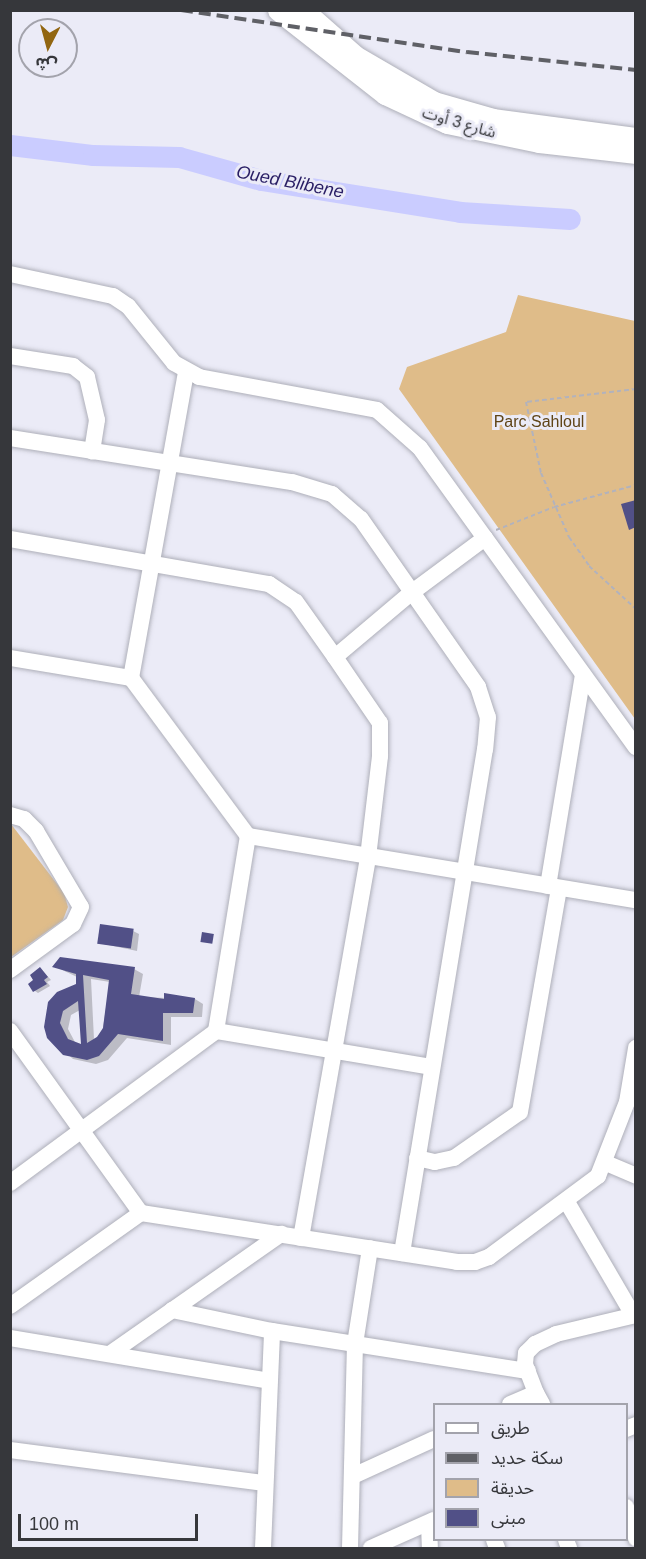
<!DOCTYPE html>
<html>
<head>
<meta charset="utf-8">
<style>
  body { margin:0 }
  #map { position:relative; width:646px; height:1559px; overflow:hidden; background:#ebebf7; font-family:Helvetica,"Noto Sans Arabic",sans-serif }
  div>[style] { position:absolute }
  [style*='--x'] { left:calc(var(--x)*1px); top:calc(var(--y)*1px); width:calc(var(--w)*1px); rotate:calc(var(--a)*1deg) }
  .green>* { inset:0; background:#dfbc89 }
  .shadow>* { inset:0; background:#0003 }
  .river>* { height:21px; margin:-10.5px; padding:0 10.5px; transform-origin:10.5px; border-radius:10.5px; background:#caccff }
  .building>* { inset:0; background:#515087; transform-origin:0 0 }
  .path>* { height:2px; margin-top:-1px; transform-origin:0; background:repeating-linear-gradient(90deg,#b2b2bc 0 4.5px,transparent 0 7.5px) }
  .roads { filter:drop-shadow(0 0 2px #aeafb9) drop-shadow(0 0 2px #aeafb9) }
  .minor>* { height:16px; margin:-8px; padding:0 8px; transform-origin:8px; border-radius:8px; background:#fff }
  .major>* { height:21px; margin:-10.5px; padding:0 10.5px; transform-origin:10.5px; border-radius:10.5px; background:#fff }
  .rail>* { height:4px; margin-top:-2px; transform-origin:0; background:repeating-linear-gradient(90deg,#5f6066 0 12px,transparent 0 18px) }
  span { translate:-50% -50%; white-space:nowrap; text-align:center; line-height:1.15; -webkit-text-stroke:6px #ebebf7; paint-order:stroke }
  .street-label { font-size:16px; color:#36373b }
  .park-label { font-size:16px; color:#5f4417 }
  .water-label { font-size:18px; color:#281d64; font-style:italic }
  .frame { position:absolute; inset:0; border:12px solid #36373b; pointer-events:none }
  .legend { position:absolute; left:433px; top:1403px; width:195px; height:138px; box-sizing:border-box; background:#ebebf7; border:2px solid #a3a3ac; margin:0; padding:8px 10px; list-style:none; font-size:18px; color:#36373b }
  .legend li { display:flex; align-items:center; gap:12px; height:30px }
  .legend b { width:30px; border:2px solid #a3a3ac }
  .north { position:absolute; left:18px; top:18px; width:60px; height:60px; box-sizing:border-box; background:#ebebf7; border:2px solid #a3a3ac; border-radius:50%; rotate:186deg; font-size:16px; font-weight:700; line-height:24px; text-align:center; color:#36373b }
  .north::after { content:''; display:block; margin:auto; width:21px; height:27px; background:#926611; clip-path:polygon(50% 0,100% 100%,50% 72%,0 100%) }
  .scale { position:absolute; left:18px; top:1514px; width:180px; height:27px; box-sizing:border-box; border:3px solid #36373b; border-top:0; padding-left:8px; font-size:18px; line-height:21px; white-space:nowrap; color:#36373b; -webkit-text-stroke:4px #ebebf7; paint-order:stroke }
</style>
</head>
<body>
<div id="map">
  <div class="green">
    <i style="clip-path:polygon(518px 295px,635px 321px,635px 719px,399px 389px,407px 367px,506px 332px)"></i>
    <i style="clip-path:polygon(11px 824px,64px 893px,68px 907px,63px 920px,11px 957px)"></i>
  </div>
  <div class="shadow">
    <i style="clip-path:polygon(133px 931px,139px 934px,137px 951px,99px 943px)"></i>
    <i style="clip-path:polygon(evenodd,60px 958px,134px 969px,143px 974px,139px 997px,195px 999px,203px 1004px,202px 1017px,171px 1017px,171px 1045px,127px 1038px,108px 1060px,96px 1064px,73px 1059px,49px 1037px,46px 1015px,58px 993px,78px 984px,77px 977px,54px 966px,60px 958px,91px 979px,110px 982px,102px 1034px,94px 1039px,91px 979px,60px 958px,80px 1010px,82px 1046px,76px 1044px,68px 1029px,71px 1015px,80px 1010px)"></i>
    <i style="clip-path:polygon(41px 969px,51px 980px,47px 982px,50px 986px,38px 993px,35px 991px,35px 980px)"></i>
  </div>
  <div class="river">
    <i style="--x:10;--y:145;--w:84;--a:6.9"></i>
    <i style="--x:93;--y:155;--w:86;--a:1.3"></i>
    <i style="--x:179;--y:157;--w:85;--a:15.7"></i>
    <i style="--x:261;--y:180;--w:202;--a:9.1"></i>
    <i style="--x:460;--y:212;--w:110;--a:3.6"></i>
  </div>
  <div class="building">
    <i style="clip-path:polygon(636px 500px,636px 527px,629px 530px,621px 504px)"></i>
    <i style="left:100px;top:924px;width:34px;height:20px;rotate:8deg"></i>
    <i style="left:202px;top:932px;width:12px;height:10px;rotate:9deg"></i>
    <i style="clip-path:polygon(evenodd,60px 957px,135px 967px,131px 994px,164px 999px,164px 993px,195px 998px,193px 1013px,163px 1013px,163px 1041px,118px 1034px,99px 1056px,87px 1060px,63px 1055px,47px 1038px,44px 1027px,48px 1002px,57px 992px,76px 984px,76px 974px,52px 967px,60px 957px,83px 975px,109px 980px,103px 1028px,97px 1037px,87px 1043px,83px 975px,60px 957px,78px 1001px,81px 1044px,68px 1039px,60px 1023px,63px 1011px,78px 1001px)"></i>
    <i style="clip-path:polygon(40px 967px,48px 977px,44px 980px,47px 984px,33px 992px,28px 984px,33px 980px,30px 975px)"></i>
  </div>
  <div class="path">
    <i style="--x:636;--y:389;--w:111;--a:173.3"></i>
    <i style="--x:526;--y:402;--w:73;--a:78.1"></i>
    <i style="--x:541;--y:473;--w:70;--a:66.4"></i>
    <i style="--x:569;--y:537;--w:35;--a:55"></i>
    <i style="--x:589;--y:566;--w:64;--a:42.5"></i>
    <i style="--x:496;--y:530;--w:62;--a:-21.6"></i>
    <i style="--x:554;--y:507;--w:85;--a:-15"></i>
  </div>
  <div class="roads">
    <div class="minor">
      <i style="--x:10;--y:274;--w:105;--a:12.1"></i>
      <i style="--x:113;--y:296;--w:18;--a:34"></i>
      <i style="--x:128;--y:306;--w:73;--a:51.1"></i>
      <i style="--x:174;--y:363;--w:29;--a:29"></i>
      <i style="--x:199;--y:377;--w:181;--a:10.5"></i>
      <i style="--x:377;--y:410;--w:57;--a:41.5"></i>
      <i style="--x:420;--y:448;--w:111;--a:54.2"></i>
      <i style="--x:10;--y:356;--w:64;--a:9"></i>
      <i style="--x:73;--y:366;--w:18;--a:38"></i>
      <i style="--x:87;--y:377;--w:44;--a:76.9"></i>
      <i style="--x:97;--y:420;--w:32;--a:99"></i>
      <i style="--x:10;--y:438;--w:285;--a:8.9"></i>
      <i style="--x:292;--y:482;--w:42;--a:16.7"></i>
      <i style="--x:332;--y:494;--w:38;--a:41"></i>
      <i style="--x:361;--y:519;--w:205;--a:55.1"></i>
      <i style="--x:478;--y:687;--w:32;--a:72"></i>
      <i style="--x:488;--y:717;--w:32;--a:95"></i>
      <i style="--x:485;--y:749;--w:511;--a:99.35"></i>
      <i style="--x:10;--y:539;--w:263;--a:9.9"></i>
      <i style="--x:269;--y:584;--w:32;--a:34"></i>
      <i style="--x:296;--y:602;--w:67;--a:54.7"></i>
      <i style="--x:335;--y:657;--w:99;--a:-40.1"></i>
      <i style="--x:411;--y:593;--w:92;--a:-36.6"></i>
      <i style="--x:485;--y:538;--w:258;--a:54.2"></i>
      <i style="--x:10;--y:658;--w:123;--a:9.4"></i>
      <i style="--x:131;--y:678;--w:197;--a:53.5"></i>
      <i style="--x:248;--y:836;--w:393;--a:9.4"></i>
      <i style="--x:131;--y:678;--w:310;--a:-79.8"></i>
      <i style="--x:10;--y:815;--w:15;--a:16"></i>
      <i style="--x:24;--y:819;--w:17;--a:45"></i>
      <i style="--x:36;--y:831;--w:88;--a:59.4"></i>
      <i style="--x:81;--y:907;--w:19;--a:115"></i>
      <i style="--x:73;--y:924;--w:78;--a:143.9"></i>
      <i style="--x:548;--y:886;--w:214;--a:-80.6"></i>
      <i style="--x:10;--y:1031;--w:224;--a:54.3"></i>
      <i style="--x:216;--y:1031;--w:198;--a:-80.7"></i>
      <i style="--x:417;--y:1158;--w:18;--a:13"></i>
      <i style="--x:435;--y:1162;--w:19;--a:-12"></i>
      <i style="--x:454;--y:1158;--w:80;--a:-34.9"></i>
      <i style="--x:520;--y:1112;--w:227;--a:-80.1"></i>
      <i style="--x:606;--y:1163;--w:33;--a:23"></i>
      <i style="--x:10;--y:1183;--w:256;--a:-36.4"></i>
      <i style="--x:216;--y:1031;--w:219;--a:9.5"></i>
      <i style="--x:567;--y:1202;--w:131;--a:59.7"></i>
      <i style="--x:301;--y:1238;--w:387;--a:-80"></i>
      <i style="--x:368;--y:857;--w:102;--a:-83.2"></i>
      <i style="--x:380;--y:756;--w:33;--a:-90"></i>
      <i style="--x:380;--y:723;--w:80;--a:-124.3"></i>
      <i style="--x:10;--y:1306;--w:161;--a:-35.4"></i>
      <i style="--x:141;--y:1213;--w:320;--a:8.8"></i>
      <i style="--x:457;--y:1262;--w:18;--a:0"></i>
      <i style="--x:475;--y:1262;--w:15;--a:-20"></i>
      <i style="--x:489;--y:1257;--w:136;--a:-36.6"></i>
      <i style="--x:598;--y:1176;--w:79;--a:-68.6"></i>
      <i style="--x:627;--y:1102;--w:55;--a:-80.5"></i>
      <i style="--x:172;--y:1310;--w:102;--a:11.9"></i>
      <i style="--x:10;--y:1338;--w:263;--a:9.4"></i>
      <i style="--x:111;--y:1353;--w:208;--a:-35"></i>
      <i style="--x:536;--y:1393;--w:31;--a:-111"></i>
      <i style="--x:525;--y:1364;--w:11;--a:-85"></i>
      <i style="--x:526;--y:1353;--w:13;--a:-45"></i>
      <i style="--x:535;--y:1344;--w:23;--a:-25"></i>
      <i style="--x:556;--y:1334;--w:82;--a:-13.4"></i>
      <i style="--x:510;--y:1404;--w:28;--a:-23"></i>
      <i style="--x:536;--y:1393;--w:13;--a:61"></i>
      <i style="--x:626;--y:1429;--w:11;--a:-22"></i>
      <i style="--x:10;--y:1450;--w:255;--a:7.4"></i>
      <i style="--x:353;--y:1476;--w:89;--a:-24.6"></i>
      <i style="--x:626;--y:1507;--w:33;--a:72"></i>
      <i style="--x:429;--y:1523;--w:25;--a:88"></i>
      <i style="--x:494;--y:1540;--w:9;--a:69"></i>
      <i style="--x:566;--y:1540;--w:9;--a:69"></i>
      <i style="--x:263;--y:1548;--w:217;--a:-87.6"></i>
      <i style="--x:272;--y:1331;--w:259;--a:8.9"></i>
      <i style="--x:350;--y:1548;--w:204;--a:-88.6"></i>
      <i style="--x:355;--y:1344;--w:97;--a:-81.1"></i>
      <i style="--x:371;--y:1548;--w:69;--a:-24"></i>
    </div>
    <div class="major">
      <i style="--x:278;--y:10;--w:136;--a:38.1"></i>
      <i style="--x:385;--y:94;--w:68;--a:25.1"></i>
      <i style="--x:447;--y:123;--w:94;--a:11.7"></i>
      <i style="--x:539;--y:142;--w:98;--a:6.5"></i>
      <i style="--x:303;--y:10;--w:69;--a:41.5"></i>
      <i style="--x:355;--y:56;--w:91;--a:30.2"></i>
      <i style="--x:434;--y:102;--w:61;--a:16.1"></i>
      <i style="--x:493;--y:119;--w:144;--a:7.6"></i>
    </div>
  </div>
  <div class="rail">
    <i style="--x:181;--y:10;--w:289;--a:8.4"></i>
    <i style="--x:467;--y:52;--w:170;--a:6.1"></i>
  </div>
  <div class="street-label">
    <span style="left:459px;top:123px;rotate:16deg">شارع 3 أوت</span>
  </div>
  <div class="park-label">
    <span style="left:539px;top:422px">Parc Sahloul</span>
  </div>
  <div class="water-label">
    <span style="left:290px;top:182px;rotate:11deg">Oued Blibene</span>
  </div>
  <div class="frame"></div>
  <ul class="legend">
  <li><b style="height:8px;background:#fff"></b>طريق</li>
  <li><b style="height:8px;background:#5f6066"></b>سكة حديد</li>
  <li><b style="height:16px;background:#dfbc89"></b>حديقة</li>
  <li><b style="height:16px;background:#515087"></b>مبنى</li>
  </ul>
  <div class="north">ش</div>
  <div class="scale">100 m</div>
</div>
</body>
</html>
